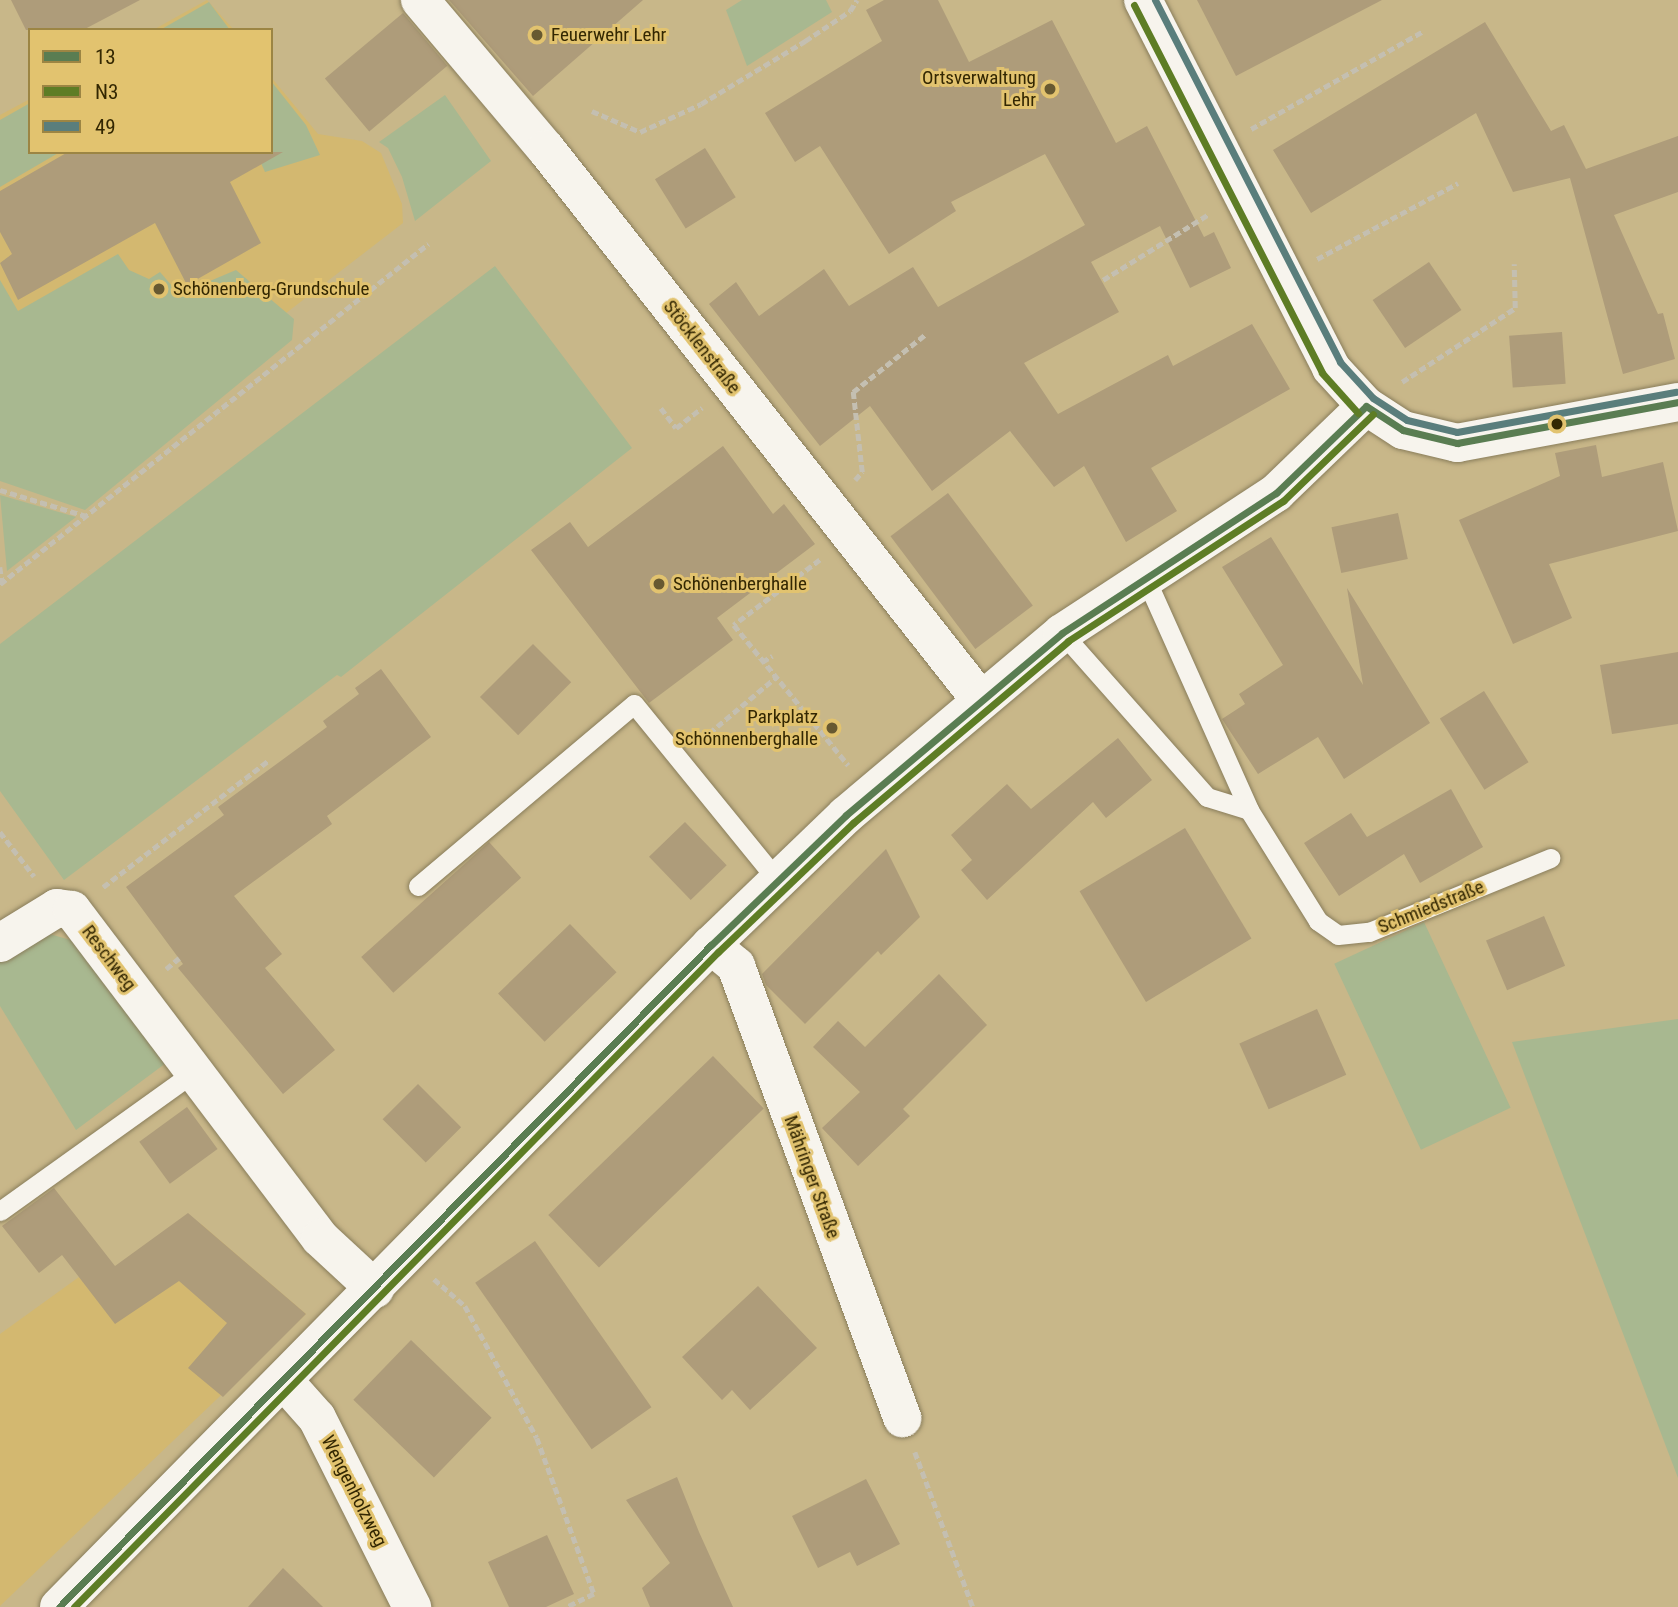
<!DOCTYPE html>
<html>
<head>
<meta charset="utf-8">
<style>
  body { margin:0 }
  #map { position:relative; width:1678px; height:1607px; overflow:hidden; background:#c8b789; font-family:"Roboto Condensed",sans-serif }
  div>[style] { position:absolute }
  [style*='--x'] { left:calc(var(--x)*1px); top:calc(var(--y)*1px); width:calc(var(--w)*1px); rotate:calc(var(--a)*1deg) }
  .built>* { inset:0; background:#d3b870 }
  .green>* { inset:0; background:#a8b890; transform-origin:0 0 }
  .building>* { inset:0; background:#ae9c7a; transform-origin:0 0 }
  .path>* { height:4.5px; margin-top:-2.25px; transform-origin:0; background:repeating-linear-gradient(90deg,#c4bfb1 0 7px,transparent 0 10.5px) }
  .roads { filter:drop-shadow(0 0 2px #897d5b) drop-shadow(0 0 2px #897d5b) }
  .lane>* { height:19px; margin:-9.5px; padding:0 9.5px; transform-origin:9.5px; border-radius:9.5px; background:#f7f4ed }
  .street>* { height:38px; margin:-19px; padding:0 19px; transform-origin:19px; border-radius:19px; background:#f7f4ed }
  .secondary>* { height:38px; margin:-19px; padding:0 19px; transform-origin:19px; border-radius:19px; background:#f7f4ed }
  .bus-1>* { height:7px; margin:-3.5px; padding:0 3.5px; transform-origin:3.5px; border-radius:3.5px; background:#5a7d52 }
  .bus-2>* { height:7px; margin:-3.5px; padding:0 3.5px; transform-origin:3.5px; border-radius:3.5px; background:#5e7d25 }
  .bus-3>* { height:7px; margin:-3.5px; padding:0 3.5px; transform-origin:3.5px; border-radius:3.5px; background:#5a7e7c }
  .dots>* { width:19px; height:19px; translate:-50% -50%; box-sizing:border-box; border:4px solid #e2c36f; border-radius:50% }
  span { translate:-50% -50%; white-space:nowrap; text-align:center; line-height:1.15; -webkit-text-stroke:6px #e2c36f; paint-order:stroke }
  .poi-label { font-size:19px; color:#332702 }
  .left { translate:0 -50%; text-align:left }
  .right { translate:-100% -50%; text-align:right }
  .street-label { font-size:19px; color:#332702 }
  .legend { position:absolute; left:28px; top:28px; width:245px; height:126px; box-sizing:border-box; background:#e2c36f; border:2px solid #9c8543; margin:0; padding:9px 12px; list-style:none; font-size:21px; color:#332702 }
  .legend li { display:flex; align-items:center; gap:14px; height:35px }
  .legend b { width:35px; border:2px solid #9c8543 }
</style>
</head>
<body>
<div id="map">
  <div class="built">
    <i style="clip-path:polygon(207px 0,234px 30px,153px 30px)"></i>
    <i style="clip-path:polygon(271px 77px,318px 134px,362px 141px,381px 153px,402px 204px,403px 223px,67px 482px,0 355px,0 115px,30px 99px,30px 152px,271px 152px)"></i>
    <i style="clip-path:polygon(201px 1224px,306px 1314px,0 1606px,0 1334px,79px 1277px,87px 1287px,186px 1239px)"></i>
  </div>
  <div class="green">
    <i style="clip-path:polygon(742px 0,826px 0,832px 12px,747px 66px,726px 10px)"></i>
    <i style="clip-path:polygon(209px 2px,230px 30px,160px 30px)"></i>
    <i style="clip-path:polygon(271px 81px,306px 125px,320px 155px,265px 172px,256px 152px,271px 152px)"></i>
    <i style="clip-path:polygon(445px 95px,491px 161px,415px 221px,402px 177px,388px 148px,379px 142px)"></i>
    <i style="clip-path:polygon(30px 103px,30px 152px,60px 152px,0 187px,0 120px)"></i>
    <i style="clip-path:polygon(118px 254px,129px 270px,149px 279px,160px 272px,179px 294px,236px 270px,294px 319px,292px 340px,85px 510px,0 481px,0 280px,18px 311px)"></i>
    <i style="clip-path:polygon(495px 266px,632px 448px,341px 677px,337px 675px,64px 880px,0 791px,0 644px)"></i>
    <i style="clip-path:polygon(0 495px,76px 517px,7px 571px)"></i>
    <i style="left:1424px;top:922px;width:205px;height:99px;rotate:65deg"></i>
    <i style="clip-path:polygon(39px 931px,74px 941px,170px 1060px,76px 1130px,0 1006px,0 955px)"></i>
    <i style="clip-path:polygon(1678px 1019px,1678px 1478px,1512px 1042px)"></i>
  </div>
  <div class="building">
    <i style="clip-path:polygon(11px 0,140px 0,83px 30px,26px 30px)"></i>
    <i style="clip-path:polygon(449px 0,643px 0,533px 96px)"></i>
    <i style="clip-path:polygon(884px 0,938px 0,969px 62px,1052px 20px,1116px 143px,1147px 126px,1204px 237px,1214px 232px,1231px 268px,1190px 288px,1160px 226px,1091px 262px,1119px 312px,1024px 363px,1058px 414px,1168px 355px,1173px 366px,1252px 324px,1290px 389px,1151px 468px,1177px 511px,1126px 542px,1084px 466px,1054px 487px,1010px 431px,932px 491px,870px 406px,820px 446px,709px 304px,736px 282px,759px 316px,824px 269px,849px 306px,913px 267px,938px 307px,1085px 225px,1045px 154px,951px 202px,956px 211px,889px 254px,820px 146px,795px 162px,765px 113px,882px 41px,866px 10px)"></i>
    <i style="clip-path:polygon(1197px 0,1382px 0,1236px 76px)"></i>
    <i style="left:403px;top:13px;width:69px;height:102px;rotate:50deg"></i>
    <i style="clip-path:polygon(1485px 22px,1551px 131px,1564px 125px,1586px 169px,1678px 136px,1678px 192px,1614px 215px,1658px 314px,1663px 313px,1675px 359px,1623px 374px,1570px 178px,1513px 192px,1476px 113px,1311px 213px,1273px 150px)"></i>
    <i style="left:705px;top:148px;width:58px;height:59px;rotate:58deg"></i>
    <i style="clip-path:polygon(68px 152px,283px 152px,230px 182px,261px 243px,187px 285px,155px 223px,18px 300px,0 263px,12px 254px,0 232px,0 191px)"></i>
    <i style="left:1429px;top:262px;width:58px;height:68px;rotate:56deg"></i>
    <i style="left:1562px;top:332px;width:52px;height:53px;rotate:86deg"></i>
    <i style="clip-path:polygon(1596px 445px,1602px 477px,1663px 462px,1678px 531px,1549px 564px,1572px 618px,1513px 644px,1459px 520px,1560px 476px,1555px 453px)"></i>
    <i style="clip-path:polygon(723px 446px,773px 514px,784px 504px,815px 544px,717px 618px,733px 640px,649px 703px,531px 550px,570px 522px,588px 547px)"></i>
    <i style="left:948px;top:493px;width:141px;height:72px;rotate:53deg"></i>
    <i style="left:1398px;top:513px;width:47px;height:68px;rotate:78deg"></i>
    <i style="clip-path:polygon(1271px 537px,1363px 685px,1347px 588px,1430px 723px,1344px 779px,1318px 737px,1258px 774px,1222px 719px,1245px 704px,1239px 694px,1283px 665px,1222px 567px)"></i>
    <i style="left:533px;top:644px;width:54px;height:75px;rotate:45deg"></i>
    <i style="clip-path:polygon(1678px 652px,1678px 724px,1612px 734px,1600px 665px)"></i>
    <i style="clip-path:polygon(381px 669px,431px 737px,327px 816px,332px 824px,234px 896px,282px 954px,265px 968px,335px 1050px,283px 1094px,178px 968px,183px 964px,126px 887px,224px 815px,218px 807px,327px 727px,323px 721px,359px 694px,355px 688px)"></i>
    <i style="left:1484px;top:691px;width:84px;height:52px;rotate:58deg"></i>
    <i style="clip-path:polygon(1118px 738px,1152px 780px,1106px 818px,1093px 802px,987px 900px,961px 870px,972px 860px,951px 835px,1007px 784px,1031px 809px)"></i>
    <i style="clip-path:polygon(1451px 789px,1483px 847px,1420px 883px,1404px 854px,1339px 896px,1304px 843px,1351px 813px,1367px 837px)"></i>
    <i style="left:685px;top:822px;width:60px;height:50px;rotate:46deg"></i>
    <i style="left:1185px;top:828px;width:129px;height:123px;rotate:59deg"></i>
    <i style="left:489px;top:842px;width:48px;height:172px;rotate:48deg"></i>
    <i style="clip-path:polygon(886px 849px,920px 917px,881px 955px,878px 951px,805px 1024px,766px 985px,762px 974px)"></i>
    <i style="left:1544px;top:916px;width:54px;height:63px;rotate:67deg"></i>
    <i style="left:570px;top:924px;width:67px;height:100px;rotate:46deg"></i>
    <i style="clip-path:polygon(939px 974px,987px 1025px,903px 1109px,910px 1116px,858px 1166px,822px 1128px,860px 1092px,813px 1047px,838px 1021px,865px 1047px)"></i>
    <i style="left:1317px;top:1009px;width:72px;height:85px;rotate:66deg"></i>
    <i style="left:713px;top:1056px;width:73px;height:229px;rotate:46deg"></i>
    <i style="left:418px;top:1084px;width:61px;height:50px;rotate:45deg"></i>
    <i style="left:187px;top:1107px;width:52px;height:59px;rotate:54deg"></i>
    <i style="clip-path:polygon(54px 1188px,115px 1266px,188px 1213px,306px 1314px,223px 1397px,188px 1368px,227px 1323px,179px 1281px,115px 1324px,62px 1255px,39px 1273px,2px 1226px)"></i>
    <i style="left:535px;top:1241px;width:203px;height:73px;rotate:55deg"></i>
    <i style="clip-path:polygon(758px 1286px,817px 1348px,750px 1410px,732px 1390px,722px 1400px,682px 1357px)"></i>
    <i style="left:411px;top:1340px;width:112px;height:83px;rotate:44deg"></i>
    <i style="clip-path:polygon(677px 1477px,699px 1532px,733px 1607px,650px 1607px,642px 1588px,670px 1563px,626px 1500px)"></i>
    <i style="clip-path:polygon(866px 1479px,900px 1544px,857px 1566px,850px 1552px,818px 1568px,792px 1516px)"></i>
    <i style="clip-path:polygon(547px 1535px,574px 1594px,546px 1607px,509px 1607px,488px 1562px)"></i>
    <i style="clip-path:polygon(283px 1568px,323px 1607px,248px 1607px)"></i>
  </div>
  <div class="path">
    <i style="--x:592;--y:111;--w:52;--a:23.6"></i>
    <i style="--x:640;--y:132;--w:67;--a:-24.7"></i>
    <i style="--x:701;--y:104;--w:122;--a:-31.2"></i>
    <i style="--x:805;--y:41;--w:54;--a:-33.7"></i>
    <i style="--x:850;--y:11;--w:13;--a:-58"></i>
    <i style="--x:1251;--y:129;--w:197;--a:-29.6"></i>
    <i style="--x:1317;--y:259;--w:160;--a:-28.3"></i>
    <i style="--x:1103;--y:280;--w:125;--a:-31.9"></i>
    <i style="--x:1402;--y:382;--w:135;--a:-33.2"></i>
    <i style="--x:1515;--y:308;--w:44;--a:-91.3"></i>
    <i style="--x:661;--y:408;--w:25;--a:53"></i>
    <i style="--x:676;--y:428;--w:33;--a:-38"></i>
    <i style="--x:855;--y:480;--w:11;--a:-49"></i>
    <i style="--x:862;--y:472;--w:81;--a:-96.4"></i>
    <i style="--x:853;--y:392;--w:93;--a:-38.5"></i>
    <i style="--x:0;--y:490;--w:90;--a:16.8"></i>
    <i style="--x:820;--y:560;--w:108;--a:142.9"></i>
    <i style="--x:734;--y:625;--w:181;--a:50.8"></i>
    <i style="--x:0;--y:567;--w:15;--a:82"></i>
    <i style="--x:0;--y:584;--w:547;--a:-38.46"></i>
    <i style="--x:762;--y:662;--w:12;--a:-31"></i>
    <i style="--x:701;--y:740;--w:97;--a:-40"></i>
    <i style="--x:0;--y:832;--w:56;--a:52.3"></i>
    <i style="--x:103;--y:887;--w:209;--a:-37.4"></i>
    <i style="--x:166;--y:969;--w:17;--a:-40"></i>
    <i style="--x:434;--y:1279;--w:41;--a:41.1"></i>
    <i style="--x:465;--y:1306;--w:150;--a:61.4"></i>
    <i style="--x:537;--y:1438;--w:166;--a:69.9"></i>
    <i style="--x:594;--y:1594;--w:30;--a:154"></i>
    <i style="--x:915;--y:1452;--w:165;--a:69.5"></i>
  </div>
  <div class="roads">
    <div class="lane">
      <i style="--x:1145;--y:577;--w:255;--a:65.9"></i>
      <i style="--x:1249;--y:810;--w:131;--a:58.1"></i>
      <i style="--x:1318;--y:921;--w:24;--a:35"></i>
      <i style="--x:1338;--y:935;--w:31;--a:-6"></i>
      <i style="--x:1369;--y:932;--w:196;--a:-22.2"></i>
      <i style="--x:1062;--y:633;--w:219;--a:48.5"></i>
      <i style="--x:1207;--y:797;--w:44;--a:17.2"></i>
      <i style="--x:418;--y:886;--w:282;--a:-40.1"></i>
      <i style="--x:634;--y:704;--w:225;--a:50.9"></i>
      <i style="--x:0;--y:1211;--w:239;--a:-35.6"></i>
    </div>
    <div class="street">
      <i style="--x:420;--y:0;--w:195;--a:49.8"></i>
      <i style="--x:546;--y:149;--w:699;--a:51.74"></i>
      <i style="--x:0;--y:943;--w:67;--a:-31.6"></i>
      <i style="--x:57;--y:908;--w:15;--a:8"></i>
      <i style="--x:72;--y:910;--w:411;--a:52.9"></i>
      <i style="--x:320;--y:1238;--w:75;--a:42.8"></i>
      <i style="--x:711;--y:945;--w:33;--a:40"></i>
      <i style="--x:736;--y:966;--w:482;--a:69.8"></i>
      <i style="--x:285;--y:1382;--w:48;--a:48.4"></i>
      <i style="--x:317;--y:1418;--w:212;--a:63.3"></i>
    </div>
    <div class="secondary">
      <i style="--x:1143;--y:0;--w:413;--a:62.9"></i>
      <i style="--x:1331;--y:368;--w:52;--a:47.4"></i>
      <i style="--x:1366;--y:406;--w:44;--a:33"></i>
      <i style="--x:1403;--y:430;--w:56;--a:13.5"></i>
      <i style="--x:1457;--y:443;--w:225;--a:-10.5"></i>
      <i style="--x:59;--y:1607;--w:929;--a:-45.44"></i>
      <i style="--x:711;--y:945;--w:187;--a:-43.9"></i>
      <i style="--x:846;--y:815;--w:282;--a:-40.1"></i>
      <i style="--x:1062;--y:633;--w:256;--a:-33.2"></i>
      <i style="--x:1276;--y:493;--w:125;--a:-44"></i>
    </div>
  </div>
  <div class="bus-1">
    <i style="--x:1366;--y:406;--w:44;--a:33"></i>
    <i style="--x:1403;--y:430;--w:56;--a:13.5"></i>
    <i style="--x:1457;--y:443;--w:225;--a:-10.5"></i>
    <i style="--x:59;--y:1607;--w:929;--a:-45.44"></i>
    <i style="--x:711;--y:945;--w:187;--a:-43.9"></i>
    <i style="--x:846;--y:815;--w:282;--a:-40.1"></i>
    <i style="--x:1062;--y:633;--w:256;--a:-33.2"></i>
    <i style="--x:1276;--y:493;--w:125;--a:-44"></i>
  </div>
  <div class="bus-2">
    <i style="--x:1134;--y:5;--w:413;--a:62.9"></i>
    <i style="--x:1322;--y:373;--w:54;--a:48"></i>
    <i style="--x:74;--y:1607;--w:919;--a:-45.49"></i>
    <i style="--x:718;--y:952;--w:187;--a:-43.7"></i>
    <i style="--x:853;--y:823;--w:282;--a:-40.2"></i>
    <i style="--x:1068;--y:641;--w:257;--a:-33.1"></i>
    <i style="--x:1283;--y:501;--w:125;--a:-44"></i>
  </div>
  <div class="bus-3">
    <i style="--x:1155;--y:0;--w:407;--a:62.9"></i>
    <i style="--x:1340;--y:362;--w:49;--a:47.5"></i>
    <i style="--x:1373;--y:398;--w:40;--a:32.9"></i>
    <i style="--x:1407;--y:420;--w:51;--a:13.5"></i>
    <i style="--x:1457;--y:432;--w:223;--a:-10.4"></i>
  </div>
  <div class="dots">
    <i style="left:537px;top:35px;background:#675931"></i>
    <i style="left:1050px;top:89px;background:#675931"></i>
    <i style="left:159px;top:289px;background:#675931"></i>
    <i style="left:1557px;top:424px;background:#332702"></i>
    <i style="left:659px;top:584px;background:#675931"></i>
    <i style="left:832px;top:728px;background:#675931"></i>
  </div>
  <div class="poi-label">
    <span class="left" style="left:551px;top:35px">Feuerwehr Lehr</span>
    <span class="right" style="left:1036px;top:89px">Ortsverwaltung<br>Lehr</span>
    <span class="left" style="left:173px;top:289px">Schönenberg-Grundschule</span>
    <span class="left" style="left:673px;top:584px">Schönenberghalle</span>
    <span class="right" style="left:818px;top:728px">Parkplatz<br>Schönnenberghalle</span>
  </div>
  <div class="street-label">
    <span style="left:702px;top:347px;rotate:52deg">Stöcklenstraße</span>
    <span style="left:1431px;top:907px;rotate:-22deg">Schmiedstraße</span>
    <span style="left:109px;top:958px;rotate:53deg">Reschweg</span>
    <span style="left:812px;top:1177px;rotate:70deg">Mähringer Straße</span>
    <span style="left:354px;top:1491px;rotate:63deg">Wengenholzweg</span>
  </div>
  <ul class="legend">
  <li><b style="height:9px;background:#5a7d52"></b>13</li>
  <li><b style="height:9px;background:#5e7d25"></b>N3</li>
  <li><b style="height:9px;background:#5a7e7c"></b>49</li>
  </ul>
</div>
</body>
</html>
